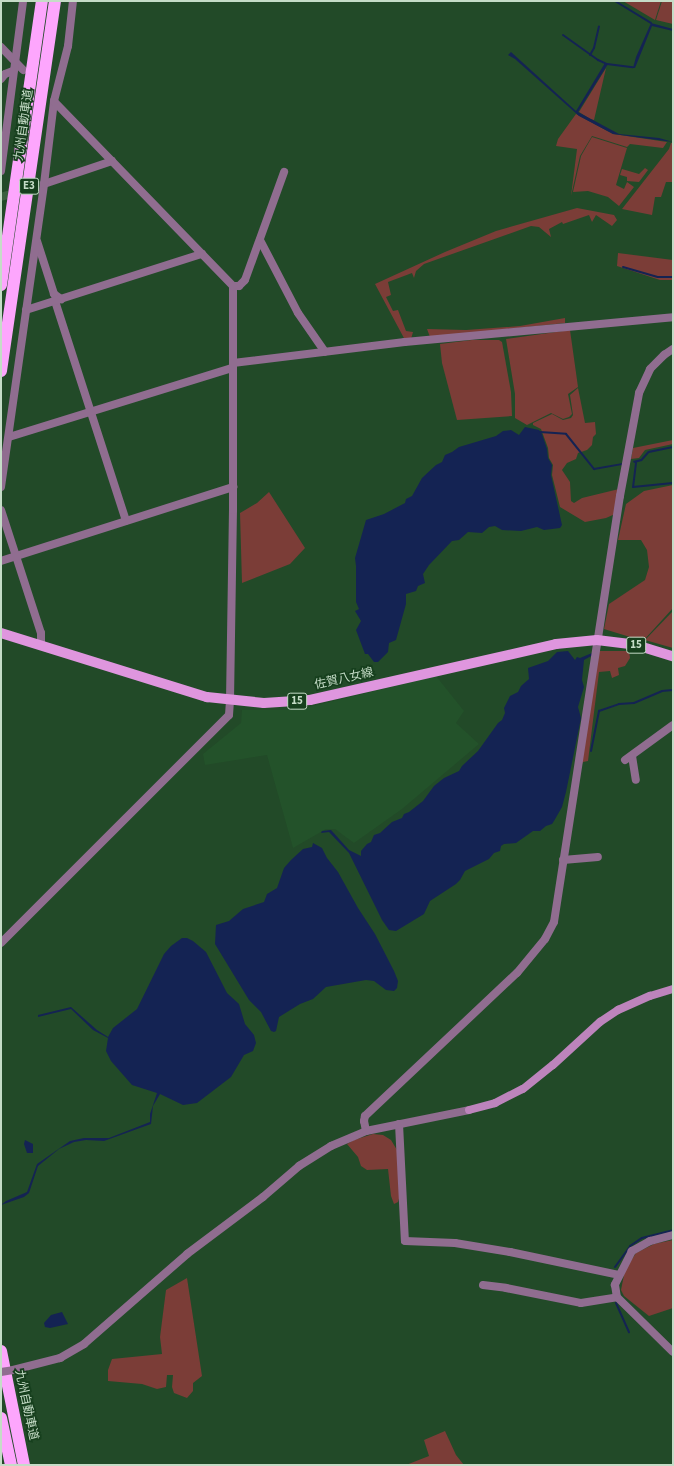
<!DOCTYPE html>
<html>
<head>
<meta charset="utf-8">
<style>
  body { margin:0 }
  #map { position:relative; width:674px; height:1466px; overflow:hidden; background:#224a28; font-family:"Source Sans 3","Noto Sans JP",sans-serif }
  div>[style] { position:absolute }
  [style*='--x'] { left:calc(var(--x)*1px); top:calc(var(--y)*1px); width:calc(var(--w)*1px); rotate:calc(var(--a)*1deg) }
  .built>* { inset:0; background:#23522a }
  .green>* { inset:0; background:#7b3d37 }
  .water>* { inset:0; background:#142353 }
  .stream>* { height:2px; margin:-1px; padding:0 1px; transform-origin:1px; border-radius:1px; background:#142353 }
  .street-tunnel>* { height:8px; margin-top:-4px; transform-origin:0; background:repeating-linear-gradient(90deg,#3a6040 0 8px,transparent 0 12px) }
  .street>* { height:8px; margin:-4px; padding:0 4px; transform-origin:4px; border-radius:4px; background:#906d90 }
  .secondary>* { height:8px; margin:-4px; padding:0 4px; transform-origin:4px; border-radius:4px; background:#bd84bc }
  .primary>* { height:10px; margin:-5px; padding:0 5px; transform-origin:5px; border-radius:5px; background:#df96de }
  .highway>* { height:12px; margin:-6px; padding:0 6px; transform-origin:6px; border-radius:6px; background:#fda6fd }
  .street-bridge>* { height:8px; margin:-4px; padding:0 4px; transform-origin:4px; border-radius:4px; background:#906d90 }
  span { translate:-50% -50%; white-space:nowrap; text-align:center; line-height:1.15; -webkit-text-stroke:3.5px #163f1d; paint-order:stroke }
  .shield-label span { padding:1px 3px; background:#163f1d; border:1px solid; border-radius:3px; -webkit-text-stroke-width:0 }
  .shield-label { font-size:11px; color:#c5dcc7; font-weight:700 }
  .street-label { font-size:12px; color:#c5dcc7 }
  .frame { position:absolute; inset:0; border:2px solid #c5dcc7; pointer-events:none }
</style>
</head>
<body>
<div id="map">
  <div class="built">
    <i style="clip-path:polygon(436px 676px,464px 711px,456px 723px,479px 744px,402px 809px,354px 843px,335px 829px,326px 829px,293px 848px,267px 755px,205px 765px,203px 754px,241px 723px,242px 710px,297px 710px)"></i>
  </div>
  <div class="green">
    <i style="clip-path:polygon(623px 1px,661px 1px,655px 20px)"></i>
    <i style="clip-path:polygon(662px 1px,673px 1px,673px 24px,656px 20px)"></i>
    <i style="clip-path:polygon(606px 68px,594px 120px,590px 119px,579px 112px)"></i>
    <i style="clip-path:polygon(576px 114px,613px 134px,667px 142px,663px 148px,630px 144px,627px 147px,592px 136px,580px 156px,571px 196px,577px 149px,556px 146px,558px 139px)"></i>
    <i style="clip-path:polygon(592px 137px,627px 148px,616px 185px,624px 189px,627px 182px,634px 187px,619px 206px,608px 197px,588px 191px,573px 192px,581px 156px)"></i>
    <i style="clip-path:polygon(671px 143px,673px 143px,673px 182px,666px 182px,661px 197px,655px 197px,652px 215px,622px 209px,669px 149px)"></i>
    <i style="clip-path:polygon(645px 168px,648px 170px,639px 182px,627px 181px,627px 177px,620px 175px,622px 169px,639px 174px)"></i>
    <i style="clip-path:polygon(577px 208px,614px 215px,617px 220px,612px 226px,596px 215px,592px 222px,589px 215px,563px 224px,562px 222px,549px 229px,551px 237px,539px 227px,531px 226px,424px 264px,416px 271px,414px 278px,412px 273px,388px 282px,391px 295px,386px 297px,393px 311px,398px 310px,406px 331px,413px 332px,411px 339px,405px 340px,375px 284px,445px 252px,496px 231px)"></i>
    <i style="clip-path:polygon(618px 253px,673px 260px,673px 280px,660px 280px,617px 266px)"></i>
    <i style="clip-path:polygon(565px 318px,565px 323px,430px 337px,427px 329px,466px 330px,520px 326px)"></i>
    <i style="clip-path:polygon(570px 330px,578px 387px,568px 394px,572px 414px,569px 417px,563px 419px,551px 413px,527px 425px,515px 418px,515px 394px,506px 339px)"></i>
    <i style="clip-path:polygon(472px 340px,499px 340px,502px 342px,511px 392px,512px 416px,457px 420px,442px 363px,440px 344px)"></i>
    <i style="clip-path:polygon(578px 388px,585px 423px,595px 422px,596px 434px,593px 437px,592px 445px,587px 450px,578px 453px,576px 459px,567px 463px,562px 470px,570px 482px,571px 501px,574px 503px,582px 498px,619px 489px,615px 514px,606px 518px,585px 522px,560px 507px,552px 475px,553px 465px,549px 458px,548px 448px,541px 429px,533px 425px,533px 423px,552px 414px,563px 420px,571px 418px,573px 415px,570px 395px)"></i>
    <i style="clip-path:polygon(673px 440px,673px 444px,645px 450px,639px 458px,631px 459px,633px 448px)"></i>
    <i style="clip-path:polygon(673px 485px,673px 608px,643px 641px,604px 629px,609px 604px,645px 580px,649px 567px,647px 550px,641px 540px,618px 540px,626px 504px,644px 491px)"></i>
    <i style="clip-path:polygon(269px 492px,305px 548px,290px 564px,242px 583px,240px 513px,257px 503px)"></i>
    <i style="clip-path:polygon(673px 611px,673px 648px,645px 640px)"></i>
    <i style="clip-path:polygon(598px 651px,629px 651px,630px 658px,625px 666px,618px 668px,619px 675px,612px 678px,610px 671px,599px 672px,588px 761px,583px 762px,581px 766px)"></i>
    <i style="clip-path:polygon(373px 1134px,383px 1135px,391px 1140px,397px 1150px,400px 1195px,398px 1202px,394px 1204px,391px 1196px,388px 1169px,367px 1170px,361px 1166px,358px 1157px,347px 1144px,354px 1140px)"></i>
    <i style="clip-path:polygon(673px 1240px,673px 1308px,649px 1316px,624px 1296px,621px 1290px,625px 1270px,636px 1253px,654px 1244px)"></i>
    <i style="clip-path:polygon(187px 1278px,202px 1376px,193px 1383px,193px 1391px,187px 1398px,174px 1393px,172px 1387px,173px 1375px,167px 1375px,166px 1387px,157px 1389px,142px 1384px,108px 1381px,108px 1370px,112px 1359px,162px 1354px,160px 1337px,166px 1290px)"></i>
    <i style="clip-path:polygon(445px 1431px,456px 1455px,464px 1465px,406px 1465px,429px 1456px,424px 1440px)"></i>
  </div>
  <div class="water">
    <i style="clip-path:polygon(651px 23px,673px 29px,673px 31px,652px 26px,635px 68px,633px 68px,636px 57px)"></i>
    <i style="clip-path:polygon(511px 52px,576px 111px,605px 63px,608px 64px,578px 112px,619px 134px,659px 138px,673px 142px,613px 134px,579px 116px,515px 59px,508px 55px)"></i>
    <i style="clip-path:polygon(525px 427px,539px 430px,542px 434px,547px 449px,548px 458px,552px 465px,551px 475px,562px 525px,560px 528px,544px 530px,537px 527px,521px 531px,502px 530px,495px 526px,489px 527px,482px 533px,468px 532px,459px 540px,452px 541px,429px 565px,423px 574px,425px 583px,418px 586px,416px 591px,406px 594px,406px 604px,396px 640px,389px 643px,388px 652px,378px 662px,374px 662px,368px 654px,365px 654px,356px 630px,361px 621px,355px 611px,359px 609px,356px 602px,356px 566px,355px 558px,366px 520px,384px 514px,405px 503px,406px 499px,412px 496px,422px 478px,436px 465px,442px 462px,445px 455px,452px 452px,459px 447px,496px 436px,503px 431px,511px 430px,519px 435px)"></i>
    <i style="clip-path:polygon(673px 446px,673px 448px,649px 453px,642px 461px,634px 463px,633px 461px,641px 459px,648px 451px)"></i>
    <i style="clip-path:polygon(568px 651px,575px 660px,577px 657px,580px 658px,592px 653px,593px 655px,584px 660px,582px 680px,584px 687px,578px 707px,581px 718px,566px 792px,562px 807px,554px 821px,552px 824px,546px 826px,540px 831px,533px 831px,516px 843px,504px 844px,501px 846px,500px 851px,494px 853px,489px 859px,465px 871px,460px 880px,456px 884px,430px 901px,424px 914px,396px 931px,389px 930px,382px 920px,349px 853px,329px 832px,321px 833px,322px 831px,331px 830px,349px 850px,361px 856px,361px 851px,367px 844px,371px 842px,374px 835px,380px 833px,392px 822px,402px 818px,404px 814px,409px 812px,423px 801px,434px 786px,444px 778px,459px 771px,462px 766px,478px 751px,498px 723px,502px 720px,505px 713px,504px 708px,510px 696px,518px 692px,521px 686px,529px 679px,528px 668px,548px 661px,557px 652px)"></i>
    <i style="clip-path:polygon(313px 843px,322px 848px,327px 858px,338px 872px,358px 908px,375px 934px,394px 971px,398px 981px,397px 988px,394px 991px,386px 990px,374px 981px,366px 980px,326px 987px,313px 999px,300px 1004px,279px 1017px,276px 1031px,274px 1032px,271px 1031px,261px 1012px,249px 1000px,215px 944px,216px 925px,229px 921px,243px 909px,264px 902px,267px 894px,277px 888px,284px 868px,291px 860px,303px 849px,312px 847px)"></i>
    <i style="clip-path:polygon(182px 938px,187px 938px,193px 941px,206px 952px,227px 993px,239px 1004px,245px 1024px,254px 1035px,256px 1043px,253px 1051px,244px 1055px,231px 1077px,197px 1103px,183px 1105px,160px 1094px,153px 1106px,151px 1124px,104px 1141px,86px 1140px,74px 1142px,59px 1149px,38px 1166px,29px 1193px,24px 1197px,1px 1205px,6px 1201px,27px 1192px,37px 1164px,70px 1141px,84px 1138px,109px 1138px,150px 1122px,150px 1114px,157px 1093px,132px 1085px,111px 1061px,106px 1051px,108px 1038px,93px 1030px,71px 1009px,38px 1017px,38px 1015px,71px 1007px,97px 1030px,108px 1037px,113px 1028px,137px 1009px,164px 954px,171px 946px)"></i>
    <i style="clip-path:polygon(25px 1140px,33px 1144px,33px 1153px,27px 1153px,24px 1144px)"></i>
    <i style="clip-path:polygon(62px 1312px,68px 1324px,50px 1328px,45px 1327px,44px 1323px,51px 1315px)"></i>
  </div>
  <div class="stream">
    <i style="--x:615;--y:1;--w:42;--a:31.4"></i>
    <i style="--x:563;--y:35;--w:43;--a:35.5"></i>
    <i style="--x:598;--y:60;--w:10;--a:24"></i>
    <i style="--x:607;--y:64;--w:26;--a:7"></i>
    <i style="--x:590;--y:55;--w:8;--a:-60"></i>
    <i style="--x:594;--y:48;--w:22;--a:-77"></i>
    <i style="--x:623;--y:267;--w:36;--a:16"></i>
    <i style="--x:658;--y:277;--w:15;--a:0"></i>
    <i style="--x:540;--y:432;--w:26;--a:4"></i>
    <i style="--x:566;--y:434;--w:45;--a:51.3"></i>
    <i style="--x:594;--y:469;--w:28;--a:-10"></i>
    <i style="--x:636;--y:463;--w:24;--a:97"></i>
    <i style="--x:633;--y:487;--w:40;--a:-5.7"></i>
    <i style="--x:591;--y:751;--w:41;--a:-78.7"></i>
    <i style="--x:599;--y:711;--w:21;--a:-19"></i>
    <i style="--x:619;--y:704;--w:15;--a:-4"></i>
    <i style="--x:634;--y:703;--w:30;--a:-23"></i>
    <i style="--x:662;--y:691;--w:11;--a:-5"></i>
    <i style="--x:615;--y:1267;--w:26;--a:-54"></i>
    <i style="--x:630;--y:1246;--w:14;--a:-34"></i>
    <i style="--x:642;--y:1238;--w:32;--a:-14"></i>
    <i style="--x:616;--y:1303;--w:32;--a:66"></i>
  </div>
  <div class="street-tunnel">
    <i style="--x:1;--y:197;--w:45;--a:-16.8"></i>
  </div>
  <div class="street">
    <i style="--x:1;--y:47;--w:32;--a:46"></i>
    <i style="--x:1;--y:79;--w:6;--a:-51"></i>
    <i style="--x:5;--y:74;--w:9;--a:-21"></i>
    <i style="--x:1;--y:171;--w:171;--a:-82.6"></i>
    <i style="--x:44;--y:184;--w:72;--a:-18.7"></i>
    <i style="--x:260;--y:240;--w:82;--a:62.5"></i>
    <i style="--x:298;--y:313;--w:47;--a:55.3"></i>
    <i style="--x:37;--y:241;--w:56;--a:72.2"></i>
    <i style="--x:54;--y:294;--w:9;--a:36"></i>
    <i style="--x:233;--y:286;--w:6;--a:0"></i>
    <i style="--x:239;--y:286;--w:8;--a:-45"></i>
    <i style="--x:245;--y:280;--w:115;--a:-70.1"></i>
    <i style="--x:55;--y:301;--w:231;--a:72.1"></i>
    <i style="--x:26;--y:310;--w:185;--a:-17.7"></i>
    <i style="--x:233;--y:363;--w:173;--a:-7"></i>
    <i style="--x:405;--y:342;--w:269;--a:-5.3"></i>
    <i style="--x:9;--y:437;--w:233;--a:-17.2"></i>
    <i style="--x:1;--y:487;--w:306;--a:-81.9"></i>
    <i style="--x:44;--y:184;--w:84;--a:-83.1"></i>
    <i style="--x:54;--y:101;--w:57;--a:-75.7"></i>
    <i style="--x:68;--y:46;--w:45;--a:-83.7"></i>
    <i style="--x:1;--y:510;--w:129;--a:72"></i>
    <i style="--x:41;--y:633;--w:11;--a:90"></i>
    <i style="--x:1;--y:561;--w:244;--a:-17.7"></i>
    <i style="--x:632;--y:756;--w:24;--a:81"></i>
    <i style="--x:625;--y:760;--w:59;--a:-36.1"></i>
    <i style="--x:563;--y:860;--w:35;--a:-5"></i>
    <i style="--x:1;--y:943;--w:322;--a:-45"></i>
    <i style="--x:229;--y:715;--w:15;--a:-86"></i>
    <i style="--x:230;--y:700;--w:190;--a:-89.1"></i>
    <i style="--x:233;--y:510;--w:224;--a:-90"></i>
    <i style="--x:233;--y:286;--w:257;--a:-134.1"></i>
    <i style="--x:399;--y:1124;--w:117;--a:87.1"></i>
    <i style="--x:405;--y:1241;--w:50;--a:2.3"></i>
    <i style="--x:455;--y:1243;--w:56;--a:9.3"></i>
    <i style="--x:510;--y:1252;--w:111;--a:11.9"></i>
    <i style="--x:366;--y:1131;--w:10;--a:-101"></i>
    <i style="--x:364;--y:1121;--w:5;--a:-79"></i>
    <i style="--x:365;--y:1116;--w:209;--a:-43.3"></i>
    <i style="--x:517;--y:973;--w:44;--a:-50.5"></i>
    <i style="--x:545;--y:939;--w:19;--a:-62"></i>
    <i style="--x:554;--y:922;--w:431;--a:-81.2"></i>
    <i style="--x:620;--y:496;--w:105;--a:-79.5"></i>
    <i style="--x:639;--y:393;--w:26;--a:-65"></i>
    <i style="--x:650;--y:369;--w:20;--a:-45"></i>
    <i style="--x:664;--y:355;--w:11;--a:-34"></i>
    <i style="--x:673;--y:1235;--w:24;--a:165"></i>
    <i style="--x:650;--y:1241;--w:21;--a:151"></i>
    <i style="--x:632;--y:1251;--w:38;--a:117"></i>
    <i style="--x:615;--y:1285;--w:12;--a:81"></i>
    <i style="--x:617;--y:1297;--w:78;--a:44.5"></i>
    <i style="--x:483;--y:1285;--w:23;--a:7"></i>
    <i style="--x:506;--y:1288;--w:76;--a:11.3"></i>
    <i style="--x:581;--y:1303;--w:36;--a:-9"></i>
    <i style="--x:13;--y:1370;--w:49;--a:-14.3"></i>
    <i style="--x:60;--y:1358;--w:28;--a:-30"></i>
    <i style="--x:84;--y:1344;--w:137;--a:-41.1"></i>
    <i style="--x:187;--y:1254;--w:95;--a:-36.9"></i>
    <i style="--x:263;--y:1197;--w:48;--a:-40.7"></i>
    <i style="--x:299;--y:1166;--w:38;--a:-32"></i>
    <i style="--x:331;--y:1146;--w:38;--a:-23"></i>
    <i style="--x:366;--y:1131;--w:105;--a:-11.5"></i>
  </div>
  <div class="secondary">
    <i style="--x:469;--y:1110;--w:27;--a:-15"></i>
    <i style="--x:495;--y:1103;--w:31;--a:-27"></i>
    <i style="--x:523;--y:1089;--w:38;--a:-39"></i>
    <i style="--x:553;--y:1065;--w:64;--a:-42.5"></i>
    <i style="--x:600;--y:1022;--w:22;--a:-34"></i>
    <i style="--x:618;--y:1010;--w:35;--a:-24"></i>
    <i style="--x:650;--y:996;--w:24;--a:-17"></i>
  </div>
  <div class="primary">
    <i style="--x:1;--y:633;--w:216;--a:17.3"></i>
    <i style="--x:207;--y:697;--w:57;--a:6"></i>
    <i style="--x:264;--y:703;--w:46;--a:-3.7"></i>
    <i style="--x:310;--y:700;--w:252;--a:-12.8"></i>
    <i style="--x:556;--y:644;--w:41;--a:-5.6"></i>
    <i style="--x:597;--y:640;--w:39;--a:7"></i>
    <i style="--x:636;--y:645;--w:39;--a:17"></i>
  </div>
  <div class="highway">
    <i style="--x:1;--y:285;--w:287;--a:-81.8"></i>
    <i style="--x:1;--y:371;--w:374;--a:-81.7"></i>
    <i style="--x:1;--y:1351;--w:116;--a:78.6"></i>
    <i style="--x:1;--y:1418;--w:48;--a:78"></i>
  </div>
  <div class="street-bridge">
    <i style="--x:1;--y:1372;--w:12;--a:-9"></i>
  </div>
  <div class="shield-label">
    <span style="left:29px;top:186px">E3</span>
    <span style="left:636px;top:645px">15</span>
    <span style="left:297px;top:701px">15</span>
  </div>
  <div class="street-label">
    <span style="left:24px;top:125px;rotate:-82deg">九州自動車道</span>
    <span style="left:344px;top:679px;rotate:-13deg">佐賀八女線</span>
    <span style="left:26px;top:1405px;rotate:78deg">九州自動車道</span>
  </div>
  <div class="frame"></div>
</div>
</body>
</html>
